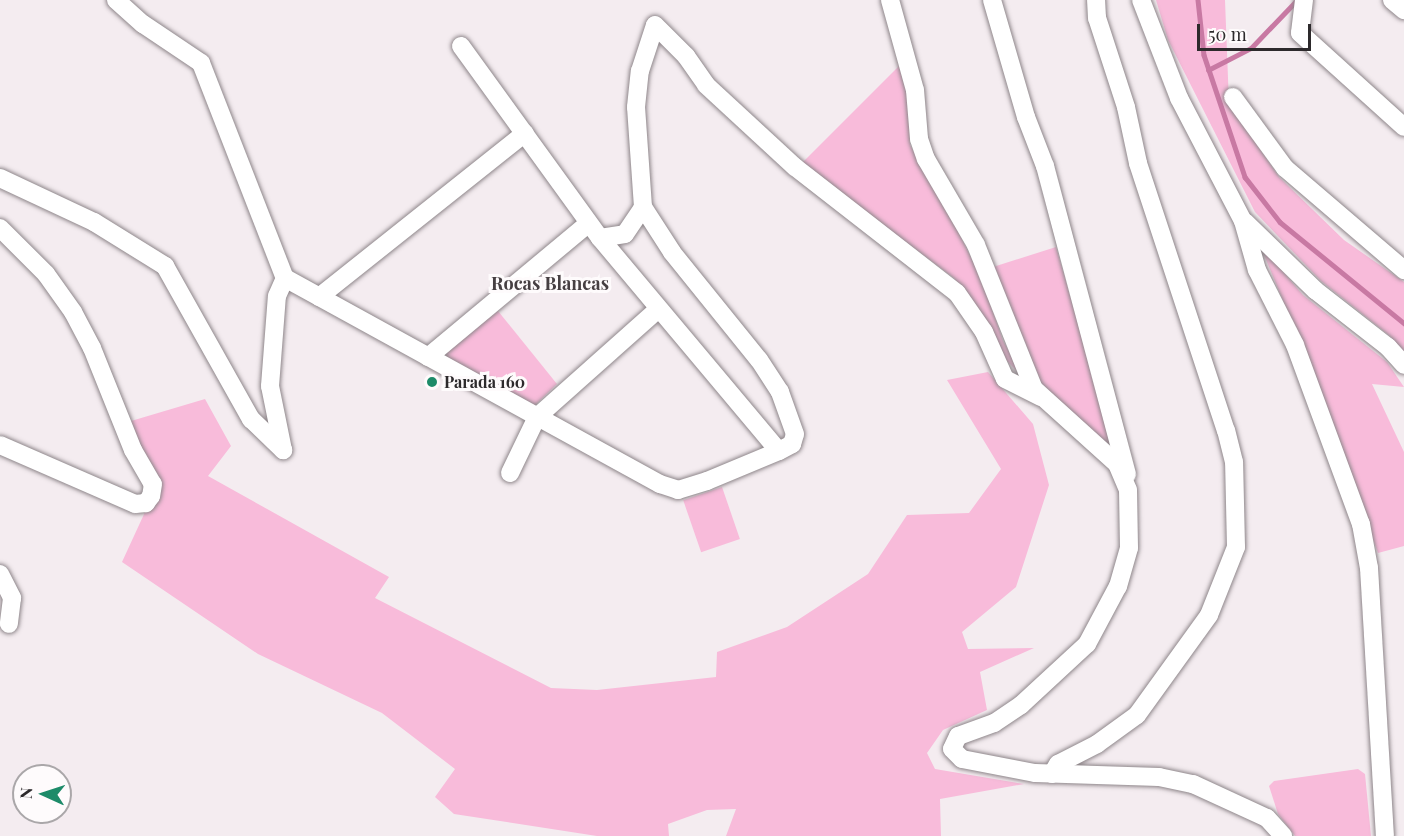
<!DOCTYPE html>
<html>
<head>
<meta charset="utf-8">
<style>
  body { margin:0 }
  #map { position:relative; width:1404px; height:836px; overflow:hidden; background:#f4ecf0; font-family:"Playfair Display",serif }
  div>[style] { position:absolute }
  [style*='--x'] { left:calc(var(--x)*1px); top:calc(var(--y)*1px); width:calc(var(--w)*1px); rotate:calc(var(--a)*1deg) }
  .green>* { inset:0; background:#f8bbda; transform-origin:0 0 }
  .stream>* { height:4.5px; margin:-2.25px; padding:0 2.25px; transform-origin:2.25px; border-radius:2.25px; background:#c879a3 }
  .roads { filter:drop-shadow(0 0 2px #8e868a) drop-shadow(0 0 2px #8e868a) }
  .minor>* { height:18px; margin:-9px; padding:0 9px; transform-origin:9px; border-radius:9px; background:#fff }
  .dots>* { width:16px; height:16px; translate:-50% -50%; box-sizing:border-box; border:3px solid #fefbfc; border-radius:50% }
  span { translate:-50% -50%; white-space:nowrap; text-align:center; line-height:1.15; -webkit-text-stroke:6px #fefbfc; paint-order:stroke }
  .poi-label { font-size:16px; color:#2d2a2c; font-weight:700 }
  .left { translate:0 -50%; text-align:left }
  .neighbourhood-label { font-size:18px; color:#463f42; font-weight:700 }
  .north { position:absolute; left:12px; top:764px; width:60px; height:60px; box-sizing:border-box; background:#fefbfc; border:2px solid #aaa7a9; border-radius:50%; rotate:273deg; font-size:16px; font-weight:700; line-height:24px; text-align:center; color:#2d2a2c }
  .north::after { content:''; display:block; margin:auto; width:21px; height:27px; background:#1d8b69; clip-path:polygon(50% 0,100% 100%,50% 72%,0 100%) }
  .scale { position:absolute; left:1197px; top:24px; width:114px; height:27px; box-sizing:border-box; border:3px solid #2d2a2c; border-top:0; padding-left:8px; font-size:18px; line-height:21px; white-space:nowrap; color:#2d2a2c; -webkit-text-stroke:4px #fefbfc; paint-order:stroke }
</style>
</head>
<body>
<div id="map">
  <div class="green">
    <i style="clip-path:polygon(1156px 0,1225px 0,1229px 104px,1279px 177px,1344px 240px,1404px 282px,1404px 353px,1390px 336px,1321px 281px,1255px 212px,1168px 40px)"></i>
    <i style="clip-path:polygon(899px 66px,909px 103px,910px 145px,954px 223px,982px 280px,1003px 341px,1024px 378px,998px 352px,983px 319px,954px 278px,801px 164px)"></i>
    <i style="clip-path:polygon(1260px 245px,1303px 295px,1387px 362px,1404px 387px,1372px 384px,1404px 452px,1404px 546px,1378px 553px,1302px 347px)"></i>
    <i style="clip-path:polygon(1056px 247px,1116px 455px,1043px 388px,993px 267px)"></i>
    <i style="clip-path:polygon(498px 311px,557px 384px,534px 406px,439px 356px)"></i>
    <i style="clip-path:polygon(988px 372px,1033px 424px,1049px 485px,1016px 587px,962px 632px,968px 649px,1034px 648px,980px 672px,987px 710px,943px 730px,927px 753px,935px 769px,1024px 784px,940px 799px,941px 836px,726px 836px,736px 809px,707px 810px,668px 824px,669px 836px,597px 836px,454px 814px,435px 797px,455px 769px,429px 749px,382px 713px,258px 654px,122px 562px,151px 499px,121px 424px,205px 399px,231px 446px,208px 476px,389px 577px,375px 598px,551px 688px,597px 690px,716px 677px,717px 652px,787px 627px,868px 574px,907px 515px,969px 513px,1001px 469px,947px 380px)"></i>
    <i style="left:722px;top:487px;width:55px;height:41px;rotate:71deg"></i>
    <i style="clip-path:polygon(1358px 769px,1365px 774px,1371px 836px,1295px 836px,1278px 814px,1269px 786px,1274px 781px)"></i>
  </div>
  <div class="stream">
    <i style="--x:1198;--y:0;--w:55;--a:83.8"></i>
    <i style="--x:1204;--y:55;--w:129;--a:71.4"></i>
    <i style="--x:1245;--y:177;--w:57;--a:52.1"></i>
    <i style="--x:1280;--y:222;--w:160;--a:39.2"></i>
    <i style="--x:1208;--y:70;--w:48;--a:-27.1"></i>
    <i style="--x:1251;--y:48;--w:65;--a:-46.2"></i>
  </div>
  <div class="roads">
    <div class="minor">
      <i style="--x:116;--y:0;--w:36;--a:42"></i>
      <i style="--x:143;--y:24;--w:70;--a:33.9"></i>
      <i style="--x:201;--y:63;--w:231;--a:68.7"></i>
      <i style="--x:285;--y:278;--w:428;--a:28.8"></i>
      <i style="--x:660;--y:484;--w:19;--a:18"></i>
      <i style="--x:678;--y:490;--w:30;--a:-17"></i>
      <i style="--x:707;--y:481;--w:78;--a:-22.6"></i>
      <i style="--x:779;--y:451;--w:15;--a:-28"></i>
      <i style="--x:792;--y:444;--w:10;--a:-73"></i>
      <i style="--x:795;--y:434;--w:45;--a:-109.7"></i>
      <i style="--x:780;--y:392;--w:38;--a:-123"></i>
      <i style="--x:759;--y:360;--w:139;--a:-128.9"></i>
      <i style="--x:672;--y:252;--w:54;--a:-122.8"></i>
      <i style="--x:643;--y:207;--w:100;--a:-94"></i>
      <i style="--x:636;--y:107;--w:36;--a:-84"></i>
      <i style="--x:640;--y:71;--w:48;--a:-71.9"></i>
      <i style="--x:655;--y:25;--w:44;--a:45"></i>
      <i style="--x:686;--y:56;--w:35;--a:55"></i>
      <i style="--x:706;--y:85;--w:121;--a:42.7"></i>
      <i style="--x:795;--y:167;--w:205;--a:37.9"></i>
      <i style="--x:957;--y:293;--w:47;--a:55.3"></i>
      <i style="--x:984;--y:332;--w:51;--a:65.9"></i>
      <i style="--x:1005;--y:379;--w:40;--a:26.6"></i>
      <i style="--x:890;--y:0;--w:93;--a:74.5"></i>
      <i style="--x:915;--y:90;--w:49;--a:85.3"></i>
      <i style="--x:919;--y:139;--w:21;--a:71"></i>
      <i style="--x:926;--y:159;--w:99;--a:59.8"></i>
      <i style="--x:976;--y:245;--w:155;--a:68.1"></i>
      <i style="--x:1034;--y:389;--w:112;--a:42.1"></i>
      <i style="--x:1117;--y:464;--w:28;--a:67"></i>
      <i style="--x:1128;--y:490;--w:58;--a:89"></i>
      <i style="--x:1129;--y:548;--w:40;--a:106"></i>
      <i style="--x:1118;--y:586;--w:66;--a:118.1"></i>
      <i style="--x:1087;--y:644;--w:90;--a:137.3"></i>
      <i style="--x:1021;--y:705;--w:32;--a:146"></i>
      <i style="--x:994;--y:723;--w:38;--a:160"></i>
      <i style="--x:958;--y:736;--w:14;--a:115"></i>
      <i style="--x:952;--y:749;--w:14;--a:45"></i>
      <i style="--x:962;--y:759;--w:74;--a:10.9"></i>
      <i style="--x:1035;--y:773;--w:124;--a:1.8"></i>
      <i style="--x:1159;--y:777;--w:35;--a:12"></i>
      <i style="--x:1193;--y:784;--w:81;--a:24.7"></i>
      <i style="--x:1267;--y:818;--w:24;--a:48"></i>
      <i style="--x:992;--y:0;--w:122;--a:73.8"></i>
      <i style="--x:1026;--y:117;--w:53;--a:68.8"></i>
      <i style="--x:1045;--y:166;--w:319;--a:75.1"></i>
      <i style="--x:1141;--y:0;--w:105;--a:68.8"></i>
      <i style="--x:1179;--y:98;--w:139;--a:62.5"></i>
      <i style="--x:1243;--y:221;--w:51;--a:74.1"></i>
      <i style="--x:1257;--y:270;--w:84;--a:63.1"></i>
      <i style="--x:1295;--y:345;--w:191;--a:69.8"></i>
      <i style="--x:1361;--y:524;--w:45;--a:79.7"></i>
      <i style="--x:1369;--y:568;--w:268;--a:86.6"></i>
      <i style="--x:1304;--y:0;--w:33;--a:97"></i>
      <i style="--x:1300;--y:33;--w:140;--a:42.1"></i>
      <i style="--x:1392;--y:0;--w:16;--a:40"></i>
      <i style="--x:461;--y:46;--w:237;--a:54.1"></i>
      <i style="--x:600;--y:238;--w:278;--a:50"></i>
      <i style="--x:1233;--y:97;--w:88;--a:53.8"></i>
      <i style="--x:1285;--y:168;--w:157;--a:40.6"></i>
      <i style="--x:0;--y:178;--w:104;--a:25.1"></i>
      <i style="--x:94;--y:222;--w:84;--a:31.8"></i>
      <i style="--x:165;--y:266;--w:176;--a:60.7"></i>
      <i style="--x:251;--y:419;--w:45;--a:44.1"></i>
      <i style="--x:1245;--y:222;--w:98;--a:44.2"></i>
      <i style="--x:1315;--y:290;--w:93;--a:38"></i>
      <i style="--x:1388;--y:347;--w:24;--a:48"></i>
      <i style="--x:0;--y:228;--w:65;--a:45"></i>
      <i style="--x:46;--y:274;--w:47;--a:54.6"></i>
      <i style="--x:73;--y:312;--w:41;--a:62.2"></i>
      <i style="--x:92;--y:348;--w:110;--a:68.1"></i>
      <i style="--x:133;--y:450;--w:39;--a:60"></i>
      <i style="--x:153;--y:484;--w:12;--a:99"></i>
      <i style="--x:151;--y:496;--w:9;--a:126"></i>
      <i style="--x:146;--y:503;--w:11;--a:175"></i>
      <i style="--x:135;--y:504;--w:147;--a:-156.4"></i>
      <i style="--x:600;--y:238;--w:25;--a:-9"></i>
      <i style="--x:625;--y:234;--w:32;--a:-56"></i>
      <i style="--x:319;--y:297;--w:263;--a:-38.5"></i>
      <i style="--x:428;--y:357;--w:209;--a:-39.8"></i>
      <i style="--x:283;--y:450;--w:65;--a:-101.5"></i>
      <i style="--x:270;--y:386;--w:90;--a:-85.6"></i>
      <i style="--x:277;--y:296;--w:20;--a:-66"></i>
      <i style="--x:510;--y:473;--w:62;--a:-64.3"></i>
      <i style="--x:537;--y:417;--w:161;--a:-41.7"></i>
      <i style="--x:0;--y:574;--w:27;--a:63"></i>
      <i style="--x:12;--y:598;--w:26;--a:97"></i>
      <i style="--x:1052;--y:774;--w:12;--a:-59"></i>
      <i style="--x:1058;--y:764;--w:44;--a:-27.1"></i>
      <i style="--x:1097;--y:744;--w:49;--a:-35.9"></i>
      <i style="--x:1137;--y:715;--w:123;--a:-54.2"></i>
      <i style="--x:1209;--y:615;--w:73;--a:-68.3"></i>
      <i style="--x:1236;--y:547;--w:85;--a:-91.3"></i>
      <i style="--x:1234;--y:462;--w:32;--a:-104"></i>
      <i style="--x:1226;--y:431;--w:282;--a:-108.2"></i>
      <i style="--x:1138;--y:163;--w:57;--a:-102.1"></i>
      <i style="--x:1126;--y:107;--w:94;--a:-108"></i>
      <i style="--x:1097;--y:18;--w:18;--a:-93"></i>
    </div>
  </div>
  <div class="dots">
    <i style="left:432px;top:382px;background:#1d8b69"></i>
  </div>
  <div class="poi-label">
    <span class="left" style="left:444px;top:382px">Parada 160</span>
  </div>
  <div class="neighbourhood-label">
    <span style="left:550px;top:283px">Rocas Blancas</span>
  </div>
  <div class="north">N</div>
  <div class="scale">50 m</div>
</div>
</body>
</html>
